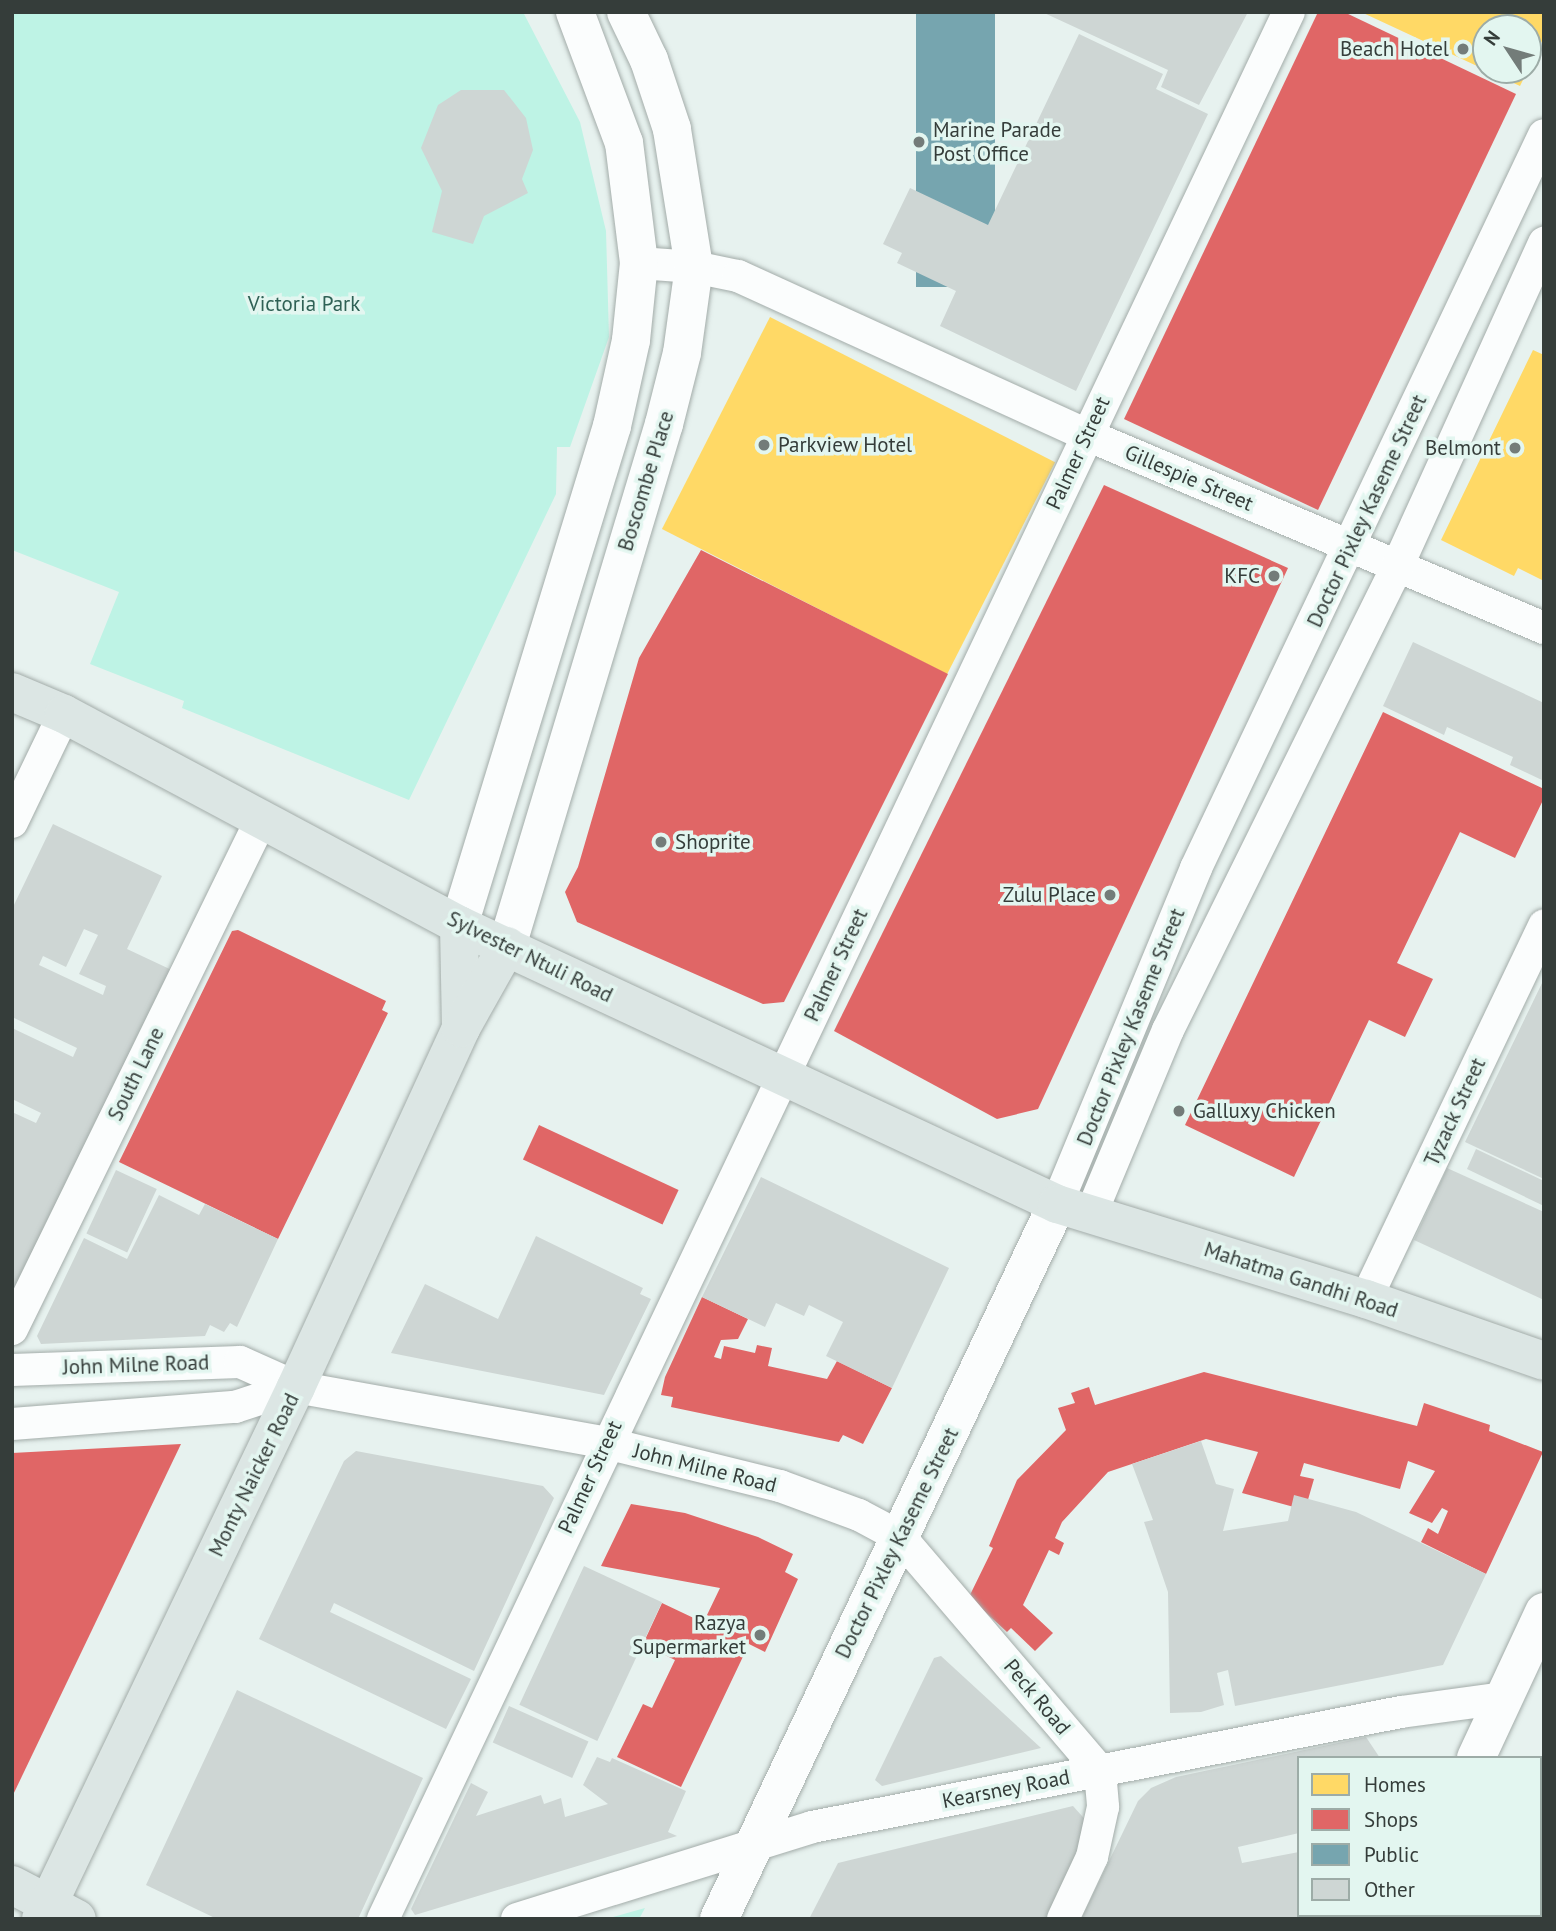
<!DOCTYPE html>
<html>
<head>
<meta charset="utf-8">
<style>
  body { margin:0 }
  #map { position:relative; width:1556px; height:1931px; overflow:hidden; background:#e7f2ef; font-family:"PT Sans",sans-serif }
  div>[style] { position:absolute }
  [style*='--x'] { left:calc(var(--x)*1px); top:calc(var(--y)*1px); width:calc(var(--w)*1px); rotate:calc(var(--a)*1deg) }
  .green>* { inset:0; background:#bef3e5 }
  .homes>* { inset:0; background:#ffd966; transform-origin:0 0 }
  .shops>* { inset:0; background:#e06666; transform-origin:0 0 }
  .public>* { inset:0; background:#76a5af; transform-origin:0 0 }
  .building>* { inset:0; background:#ced6d4; transform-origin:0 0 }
  .roads { filter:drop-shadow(0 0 2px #a3aca9) drop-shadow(0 0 2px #a3aca9) }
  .street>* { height:32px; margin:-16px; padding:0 16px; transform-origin:16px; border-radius:16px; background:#fbfdfd }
  .secondary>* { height:38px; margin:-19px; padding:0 19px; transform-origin:19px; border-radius:19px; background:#fbfdfd }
  .primary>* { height:38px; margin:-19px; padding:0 19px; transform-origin:19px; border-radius:19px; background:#dce6e4 }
  .dots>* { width:19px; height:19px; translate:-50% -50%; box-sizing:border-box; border:4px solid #e3f6f0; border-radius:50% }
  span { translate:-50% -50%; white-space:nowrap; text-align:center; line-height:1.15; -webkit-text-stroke:7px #e3f6f0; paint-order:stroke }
  .poi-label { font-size:21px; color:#353d3a }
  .right { translate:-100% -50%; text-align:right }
  .left { translate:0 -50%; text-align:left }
  .park-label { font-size:21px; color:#2f6155 }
  .street-label { font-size:21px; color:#353d3a }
  .frame { position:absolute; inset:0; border:14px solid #353d3a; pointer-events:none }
  .legend { position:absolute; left:1297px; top:1756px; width:245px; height:161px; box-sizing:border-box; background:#e3f6f0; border:2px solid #9daca7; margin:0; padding:9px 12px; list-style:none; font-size:21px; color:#353d3a }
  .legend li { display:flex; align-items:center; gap:14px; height:35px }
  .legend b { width:35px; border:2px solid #9daca7 }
  .north { position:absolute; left:1472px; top:14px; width:70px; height:70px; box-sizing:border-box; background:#e3f6f0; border:2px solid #9daca7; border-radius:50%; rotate:306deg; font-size:19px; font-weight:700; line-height:28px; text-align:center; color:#353d3a }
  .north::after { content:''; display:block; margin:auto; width:24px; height:32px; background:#737c79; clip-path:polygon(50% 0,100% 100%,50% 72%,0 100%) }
</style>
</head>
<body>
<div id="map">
  <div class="green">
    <i style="clip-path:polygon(12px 12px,523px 12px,580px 122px,606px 231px,609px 337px,570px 447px,557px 447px,556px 494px,409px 800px,182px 708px,184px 701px,90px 664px,119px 592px,12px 550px)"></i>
    <i style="clip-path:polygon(645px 1908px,639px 1919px,606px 1919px)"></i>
  </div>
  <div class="homes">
    <i style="clip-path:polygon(evenodd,1361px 12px,1544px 12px,1544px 37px,1520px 86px,1361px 12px,1486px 28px,1528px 28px,1528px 70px,1486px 70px,1486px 28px)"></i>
    <i style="left:770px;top:317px;width:320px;height:238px;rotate:27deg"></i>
    <i style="clip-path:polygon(1533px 350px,1544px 355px,1544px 581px,1518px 568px,1514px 576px,1441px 540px)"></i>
  </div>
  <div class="shops">
    <i style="clip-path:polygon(1318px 12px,1344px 12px,1516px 94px,1318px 510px,1124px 419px)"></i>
    <i style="clip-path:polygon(1104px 485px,1288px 568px,1038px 1109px,997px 1119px,834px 1031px)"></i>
    <i style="clip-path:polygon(701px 550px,948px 674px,784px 1002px,763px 1004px,577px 922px,565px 892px,578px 867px,639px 658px)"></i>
    <i style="clip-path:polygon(1383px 712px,1544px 789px,1544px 798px,1515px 858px,1460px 832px,1397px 963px,1433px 979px,1405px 1037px,1369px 1020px,1294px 1177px,1185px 1125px)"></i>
    <i style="clip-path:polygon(238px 930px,386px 1001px,382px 1010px,388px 1013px,278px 1239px,119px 1162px,232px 931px)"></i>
    <i style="left:539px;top:1125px;width:154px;height:38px;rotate:25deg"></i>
    <i style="clip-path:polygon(702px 1297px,748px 1319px,738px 1339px,721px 1340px,714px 1357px,721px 1359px,724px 1346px,755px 1353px,757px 1345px,772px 1348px,768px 1366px,827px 1379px,837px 1361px,892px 1388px,863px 1444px,843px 1435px,839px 1442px,671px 1407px,673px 1397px,661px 1395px,665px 1377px)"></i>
    <i style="clip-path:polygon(1204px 1372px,1417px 1426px,1424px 1403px,1490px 1425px,1489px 1431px,1543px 1452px,1486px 1574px,1421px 1542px,1428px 1528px,1438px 1534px,1448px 1511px,1442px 1508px,1432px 1523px,1409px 1513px,1435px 1471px,1408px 1461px,1400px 1489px,1304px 1463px,1300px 1476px,1314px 1479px,1305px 1510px,1242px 1493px,1258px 1452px,1206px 1439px,1108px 1472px,1062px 1522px,1055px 1538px,1064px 1543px,1059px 1555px,1049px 1550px,1023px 1605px,1053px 1633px,1035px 1651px,1011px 1628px,1007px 1632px,969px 1597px,993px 1548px,989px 1546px,1017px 1480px,1066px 1430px,1058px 1408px,1075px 1403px,1071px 1393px,1089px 1387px,1095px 1405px)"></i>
    <i style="clip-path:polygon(181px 1444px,12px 1797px,12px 1453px)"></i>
    <i style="clip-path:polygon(631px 1504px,685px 1513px,758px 1537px,793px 1554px,785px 1572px,798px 1579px,765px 1652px,749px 1644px,681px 1787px,617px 1757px,643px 1704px,652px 1708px,675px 1660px,643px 1644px,662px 1603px,719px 1630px,722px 1623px,707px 1615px,720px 1588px,601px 1566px)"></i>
  </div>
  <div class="public">
    <i style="left:916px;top:12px;width:79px;height:275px"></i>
  </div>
  <div class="building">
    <i style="clip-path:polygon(1042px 12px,1248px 12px,1199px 105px,1161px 87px,1168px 70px)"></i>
    <i style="clip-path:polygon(1079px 34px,1163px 74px,1156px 89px,1208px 114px,1076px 391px,940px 326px,956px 291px,897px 263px,902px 253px,883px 244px,910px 188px,988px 225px)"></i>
    <i style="clip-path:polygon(461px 90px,504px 90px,526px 118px,533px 150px,522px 179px,528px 193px,484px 216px,473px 244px,432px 232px,442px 191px,421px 148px,438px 105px)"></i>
    <i style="clip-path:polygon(1413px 642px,1544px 703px,1544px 781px,1510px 765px,1513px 757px,1447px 727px,1444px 735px,1383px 706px)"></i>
    <i style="clip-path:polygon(evenodd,53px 824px,162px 876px,127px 949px,176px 972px,157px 1010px,151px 1008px,12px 1297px,12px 1112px,36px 1123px,41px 1113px,12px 1099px,12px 1028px,73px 1057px,77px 1048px,12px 1017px,12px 909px,53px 824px,84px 929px,98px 935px,79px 974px,106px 986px,103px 995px,39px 965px,43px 956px,66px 967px,84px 929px)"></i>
    <i style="clip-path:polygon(1544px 979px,1544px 1179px,1465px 1142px)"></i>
    <i style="clip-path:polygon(1476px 1149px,1544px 1181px,1544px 1206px,1467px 1169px)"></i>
    <i style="clip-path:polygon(1447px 1168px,1544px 1212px,1544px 1300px,1414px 1240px)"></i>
    <i style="left:116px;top:1170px;width:45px;height:70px;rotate:25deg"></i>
    <i style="clip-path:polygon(761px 1177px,949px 1268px,892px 1388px,826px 1356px,843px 1322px,809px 1305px,804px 1316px,776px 1303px,765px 1327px,702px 1297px)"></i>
    <i style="clip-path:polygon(159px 1195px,199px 1215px,205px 1204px,278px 1239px,237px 1327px,230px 1323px,224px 1332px,210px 1325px,205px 1336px,41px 1344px,37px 1336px,84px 1238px,127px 1259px)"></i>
    <i style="clip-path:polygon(536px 1236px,643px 1288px,640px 1294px,651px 1299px,604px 1395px,391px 1353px,425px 1284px,498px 1319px)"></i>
    <i style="clip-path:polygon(1201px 1441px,1216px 1484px,1234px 1489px,1223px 1531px,1288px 1521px,1294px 1495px,1356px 1512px,1486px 1574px,1443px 1665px,1235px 1706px,1228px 1670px,1217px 1673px,1224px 1705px,1201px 1712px,1170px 1713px,1168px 1592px,1144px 1522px,1153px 1520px,1132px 1464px)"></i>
    <i style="clip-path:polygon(356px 1451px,543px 1486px,554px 1498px,474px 1671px,334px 1603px,330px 1612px,471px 1679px,446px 1729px,259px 1639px,344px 1461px)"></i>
    <i style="left:584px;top:1566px;width:86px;height:153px;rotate:25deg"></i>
    <i style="clip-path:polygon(941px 1656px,1041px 1748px,882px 1786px,875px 1780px,934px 1658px)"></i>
    <i style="clip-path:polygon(237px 1690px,423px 1778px,358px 1919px,217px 1919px,146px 1885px)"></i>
    <i style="left:509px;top:1706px;width:87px;height:40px;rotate:24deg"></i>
    <i style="clip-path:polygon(1366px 1737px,1380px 1758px,1299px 1758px,1299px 1833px,1238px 1847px,1242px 1863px,1299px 1852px,1299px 1915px,1321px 1915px,1320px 1919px,1081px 1919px,1138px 1801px,1151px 1788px,1176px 1777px)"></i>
    <i style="clip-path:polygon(597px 1757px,610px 1762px,612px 1758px,686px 1791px,668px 1832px,677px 1836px,415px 1915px,411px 1909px,471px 1783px,488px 1792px,476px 1816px,541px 1795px,544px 1804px,561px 1798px,565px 1817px,608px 1804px,583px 1785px)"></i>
    <i style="clip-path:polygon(1073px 1806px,1090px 1825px,1046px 1919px,809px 1919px,838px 1863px)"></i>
    <i style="clip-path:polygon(1544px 1818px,1544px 1919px,1493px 1919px,1540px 1915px)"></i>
  </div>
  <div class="roads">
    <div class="street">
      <i style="--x:639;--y:263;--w:55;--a:4.2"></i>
      <i style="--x:694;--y:267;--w:45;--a:11.6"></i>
      <i style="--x:738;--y:276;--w:384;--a:24.5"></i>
      <i style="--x:1087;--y:435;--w:496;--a:22.9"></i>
      <i style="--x:12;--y:822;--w:120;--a:-64.3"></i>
      <i style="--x:1057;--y:1204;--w:364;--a:-67.5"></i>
      <i style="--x:1196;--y:868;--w:811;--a:-64.6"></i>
      <i style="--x:1091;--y:1214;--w:199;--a:-67.3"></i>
      <i style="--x:1168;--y:1030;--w:519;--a:-63.68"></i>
      <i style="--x:1398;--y:565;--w:354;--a:-65.6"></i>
      <i style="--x:1366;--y:1299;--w:414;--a:-64.5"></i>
      <i style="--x:12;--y:1329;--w:567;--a:-63.93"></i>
      <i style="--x:12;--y:1370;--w:228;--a:-2"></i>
      <i style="--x:240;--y:1362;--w:61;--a:24.1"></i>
      <i style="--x:296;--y:1387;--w:315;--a:10.2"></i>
      <i style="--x:606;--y:1443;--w:179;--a:13.9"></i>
      <i style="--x:780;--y:1486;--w:84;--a:20.2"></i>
      <i style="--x:859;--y:1515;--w:47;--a:28.2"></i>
      <i style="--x:900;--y:1537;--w:308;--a:49.5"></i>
      <i style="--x:1100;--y:1771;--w:36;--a:85"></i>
      <i style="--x:1103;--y:1807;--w:51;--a:102.4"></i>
      <i style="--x:1092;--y:1857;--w:68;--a:115.1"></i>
      <i style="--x:12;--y:1424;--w:224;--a:-4.4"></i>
      <i style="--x:235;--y:1407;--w:64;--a:-18.2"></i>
      <i style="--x:383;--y:1919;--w:2111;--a:-64.59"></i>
      <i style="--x:517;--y:1919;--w:309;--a:-17.3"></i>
      <i style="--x:812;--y:1827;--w:600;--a:-11.05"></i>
      <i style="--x:1401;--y:1712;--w:105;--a:-7.7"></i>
    </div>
    <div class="secondary">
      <i style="--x:459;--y:925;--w:522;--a:-72.95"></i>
      <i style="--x:612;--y:426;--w:88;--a:-77.5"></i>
      <i style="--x:631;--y:340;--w:77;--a:-84.1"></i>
      <i style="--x:639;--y:263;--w:121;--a:-97.1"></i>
      <i style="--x:624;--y:143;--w:140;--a:-110.5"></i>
      <i style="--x:507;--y:946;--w:545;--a:-73.26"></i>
      <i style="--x:664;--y:424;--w:73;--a:-75.8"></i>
      <i style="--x:682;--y:353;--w:87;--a:-82.1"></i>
      <i style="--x:694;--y:267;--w:140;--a:-99.1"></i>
      <i style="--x:672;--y:129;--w:73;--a:-108.4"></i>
      <i style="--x:649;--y:60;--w:53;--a:-115.6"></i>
      <i style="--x:1476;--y:1758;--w:161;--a:-65"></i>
      <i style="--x:719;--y:1919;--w:791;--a:-64.7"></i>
      <i style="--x:1398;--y:1919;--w:4;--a:-63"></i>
    </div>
    <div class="primary">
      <i style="--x:12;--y:692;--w:56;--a:22.9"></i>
      <i style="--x:64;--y:714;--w:448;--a:28.1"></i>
      <i style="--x:459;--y:925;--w:660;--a:25.01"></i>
      <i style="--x:1057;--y:1204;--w:323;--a:17.1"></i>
      <i style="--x:1366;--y:1299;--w:188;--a:19.2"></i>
      <i style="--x:459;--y:925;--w:103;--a:88.9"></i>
      <i style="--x:12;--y:1885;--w:73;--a:27.6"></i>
      <i style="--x:41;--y:1919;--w:590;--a:-64.39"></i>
      <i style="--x:296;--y:1387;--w:395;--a:-65.3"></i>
      <i style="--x:461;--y:1028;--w:94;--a:-60.7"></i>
    </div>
  </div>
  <div class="dots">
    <i style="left:1463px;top:49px;background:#737c79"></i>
    <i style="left:919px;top:142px;background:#737c79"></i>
    <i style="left:764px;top:445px;background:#737c79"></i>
    <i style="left:1515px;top:448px;background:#737c79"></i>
    <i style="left:1274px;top:576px;background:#737c79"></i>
    <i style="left:661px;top:842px;background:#737c79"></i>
    <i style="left:1110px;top:895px;background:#737c79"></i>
    <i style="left:1179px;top:1111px;background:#737c79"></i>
    <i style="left:760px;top:1635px;background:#737c79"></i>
  </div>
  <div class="poi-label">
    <span class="right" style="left:1449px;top:49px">Beach Hotel</span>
    <span class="left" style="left:933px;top:142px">Marine Parade<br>Post Office</span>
    <span class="left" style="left:778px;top:445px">Parkview Hotel</span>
    <span class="right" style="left:1501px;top:448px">Belmont</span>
    <span class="right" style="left:1260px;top:576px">KFC</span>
    <span class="left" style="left:675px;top:842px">Shoprite</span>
    <span class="right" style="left:1096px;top:895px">Zulu Place</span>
    <span class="left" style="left:1193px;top:1111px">Galluxy Chicken</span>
    <span class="right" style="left:746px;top:1635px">Razya<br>Supermarket</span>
  </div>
  <div class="park-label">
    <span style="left:304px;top:304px">Victoria Park</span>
  </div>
  <div class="street-label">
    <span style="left:1078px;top:453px;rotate:-65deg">Palmer Street</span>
    <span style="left:1189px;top:478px;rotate:23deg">Gillespie Street</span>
    <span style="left:646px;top:481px;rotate:-73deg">Boscombe Place</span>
    <span style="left:1367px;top:511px;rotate:-65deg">Doctor Pixley Kaseme Street</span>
    <span style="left:530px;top:957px;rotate:26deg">Sylvester Ntuli Road</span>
    <span style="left:836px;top:965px;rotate:-65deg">Palmer Street</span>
    <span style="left:1131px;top:1027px;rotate:-68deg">Doctor Pixley Kaseme Street</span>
    <span style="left:136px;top:1074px;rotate:-64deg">South Lane</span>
    <span style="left:1455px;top:1112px;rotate:-65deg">Tyzack Street</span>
    <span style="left:1301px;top:1280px;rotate:18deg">Mahatma Gandhi Road</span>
    <span style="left:136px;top:1365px;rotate:-2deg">John Milne Road</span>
    <span style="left:705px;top:1468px;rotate:14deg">John Milne Road</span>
    <span style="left:254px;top:1475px;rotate:-64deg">Monty Naicker Road</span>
    <span style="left:590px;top:1477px;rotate:-65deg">Palmer Street</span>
    <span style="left:897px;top:1543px;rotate:-64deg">Doctor Pixley Kaseme Street</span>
    <span style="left:1037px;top:1697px;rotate:50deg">Peck Road</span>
    <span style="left:1006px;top:1789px;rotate:-11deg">Kearsney Road</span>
  </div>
  <div class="frame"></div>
  <ul class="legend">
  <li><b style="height:19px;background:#ffd966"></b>Homes</li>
  <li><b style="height:19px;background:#e06666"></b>Shops</li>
  <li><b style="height:19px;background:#76a5af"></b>Public</li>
  <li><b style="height:19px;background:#ced6d4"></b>Other</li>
  </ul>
  <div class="north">N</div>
</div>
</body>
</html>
